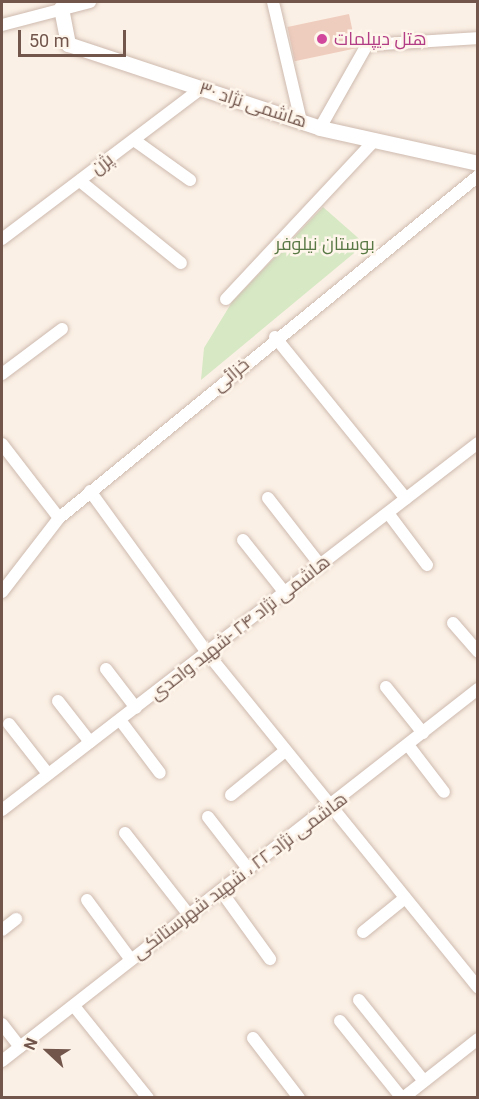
<!DOCTYPE html>
<html>
<head>
<meta charset="utf-8">
<style>
  body { margin:0 }
  #map { position:relative; width:479px; height:1099px; overflow:hidden; background:#fbf0e5; font-family:Roboto,Cairo,sans-serif }
  div>[style] { position:absolute }
  [style*='--x'] { left:calc(var(--x)*1px); top:calc(var(--y)*1px); width:calc(var(--w)*1px); rotate:calc(var(--a)*1deg) }
  .green>* { inset:0; background:#d6e8c4 }
  .building>* { inset:0; background:#efcdbe; transform-origin:0 0 }
  .roads { filter:drop-shadow(0 0 2px #cebaaf) drop-shadow(0 0 2px #cebaaf) }
  .minor>* { height:12px; margin:-6px; padding:0 6px; transform-origin:6px; border-radius:6px; background:#fff }
  .tertiary>* { height:15px; margin:-7.5px; padding:0 7.5px; transform-origin:7.5px; border-radius:7.5px; background:#fff }
  .dots>* { width:16px; height:16px; translate:-50% -50%; box-sizing:border-box; border:3px solid #fef5eb; border-radius:50% }
  span { translate:-50% -50%; white-space:nowrap; text-align:center; line-height:1.15; -webkit-text-stroke:5px #fef5eb; paint-order:stroke }
  .hotel-label { font-size:18px; color:#b23c85 }
  .left { translate:0 -50%; text-align:left }
  .street-label { font-size:18px; color:#72564c }
  .park-label { font-size:18px; color:#587844 }
  .frame { position:absolute; inset:0; border:3px solid #72564c; pointer-events:none }
  .north { position:absolute; left:18px; top:1021px; width:60px; height:60px; -webkit-text-stroke:4px #fef5eb; paint-order:stroke; rotate:292deg; font-size:16px; font-weight:700; line-height:24px; text-align:center; color:#72564c }
  .north::after { content:''; display:block; margin:auto; width:21px; height:27px; background:#72564c; clip-path:polygon(50% 0,100% 100%,50% 72%,0 100%) }
  .scale { position:absolute; left:18px; top:30px; width:108px; height:27px; box-sizing:border-box; border:3px solid #72564c; border-top:0; padding-left:8px; font-size:18px; line-height:21px; white-space:nowrap; color:#72564c; -webkit-text-stroke:4px #fef5eb; paint-order:stroke }
</style>
</head>
<body>
<div id="map">
  <div class="green">
    <i style="clip-path:polygon(323px 207px,365px 244px,201px 380px,204px 348px,232px 302px)"></i>
  </div>
  <div class="building">
    <i style="left:349px;top:14px;width:35px;height:63px;rotate:78deg"></i>
  </div>
  <div class="roads">
    <div class="minor">
      <i style="--x:273;--y:2;--w:122;--a:76.8"></i>
      <i style="--x:2;--y:25;--w:91;--a:-14.6"></i>
      <i style="--x:320;--y:128;--w:95;--a:-60.5"></i>
      <i style="--x:367;--y:45;--w:111;--a:-3.6"></i>
      <i style="--x:134;--y:140;--w:69;--a:35.5"></i>
      <i style="--x:80;--y:181;--w:130;--a:39.1"></i>
      <i style="--x:2;--y:239;--w:251;--a:-37.1"></i>
      <i style="--x:226;--y:299;--w:218;--a:-46.9"></i>
      <i style="--x:275;--y:337;--w:208;--a:51"></i>
      <i style="--x:2;--y:374;--w:75;--a:-36.9"></i>
      <i style="--x:2;--y:444;--w:93;--a:52.4"></i>
      <i style="--x:90;--y:491;--w:201;--a:54.1"></i>
      <i style="--x:208;--y:654;--w:429;--a:51"></i>
      <i style="--x:268;--y:498;--w:86;--a:52.1"></i>
      <i style="--x:388;--y:513;--w:65;--a:53.1"></i>
      <i style="--x:243;--y:540;--w:68;--a:51.6"></i>
      <i style="--x:2;--y:592;--w:93;--a:-52.4"></i>
      <i style="--x:59;--y:518;--w:541;--a:-39.22"></i>
      <i style="--x:453;--y:623;--w:38;--a:49"></i>
      <i style="--x:106;--y:669;--w:49;--a:52.4"></i>
      <i style="--x:386;--y:687;--w:59;--a:51.2"></i>
      <i style="--x:58;--y:701;--w:52;--a:52"></i>
      <i style="--x:120;--y:720;--w:66;--a:53"></i>
      <i style="--x:9;--y:724;--w:63;--a:52"></i>
      <i style="--x:408;--y:745;--w:59;--a:52.5"></i>
      <i style="--x:231;--y:795;--w:70;--a:-39.2"></i>
      <i style="--x:2;--y:810;--w:601;--a:-37.63"></i>
      <i style="--x:208;--y:817;--w:67;--a:52.3"></i>
      <i style="--x:125;--y:833;--w:104;--a:52"></i>
      <i style="--x:221;--y:891;--w:84;--a:54.2"></i>
      <i style="--x:87;--y:900;--w:74;--a:53.7"></i>
      <i style="--x:2;--y:930;--w:18;--a:-38"></i>
      <i style="--x:363;--y:932;--w:54;--a:-39"></i>
      <i style="--x:359;--y:1000;--w:104;--a:51.3"></i>
      <i style="--x:74;--y:1006;--w:118;--a:51.2"></i>
      <i style="--x:340;--y:1021;--w:99;--a:51.2"></i>
      <i style="--x:2;--y:1024;--w:29;--a:52"></i>
      <i style="--x:253;--y:1038;--w:76;--a:52.5"></i>
      <i style="--x:2;--y:1061;--w:604;--a:-38.01"></i>
      <i style="--x:403;--y:1098;--w:95;--a:-38.2"></i>
    </div>
    <div class="tertiary">
      <i style="--x:61;--y:8;--w:37;--a:79"></i>
      <i style="--x:68;--y:44;--w:266;--a:18.4"></i>
      <i style="--x:320;--y:128;--w:162;--a:12.5"></i>
    </div>
  </div>
  <div class="dots">
    <i style="left:322px;top:39px;background:#d1479c"></i>
  </div>
  <div class="hotel-label">
    <span class="left" style="left:334px;top:39px">هتل دیپلمات</span>
  </div>
  <div class="street-label">
    <span style="left:253px;top:105px;rotate:18deg">هاشمی نژاد ۳۰</span>
    <span style="left:102px;top:164px;rotate:-38deg">پژن</span>
    <span style="left:231px;top:375px;rotate:-40deg">خزائی</span>
    <span style="left:240px;top:628px;rotate:-38deg">هاشمی نژاد ۲۴ -شهید واحدی</span>
    <span style="left:240px;top:876px;rotate:-37deg">هاشمی نژاد ۲۲ ، شهید شهرستانکی</span>
  </div>
  <div class="park-label">
    <span style="left:325px;top:244px">بوستان نیلوفر</span>
  </div>
  <div class="frame"></div>
  <div class="north">N</div>
  <div class="scale">50 m</div>
</div>
</body>
</html>
